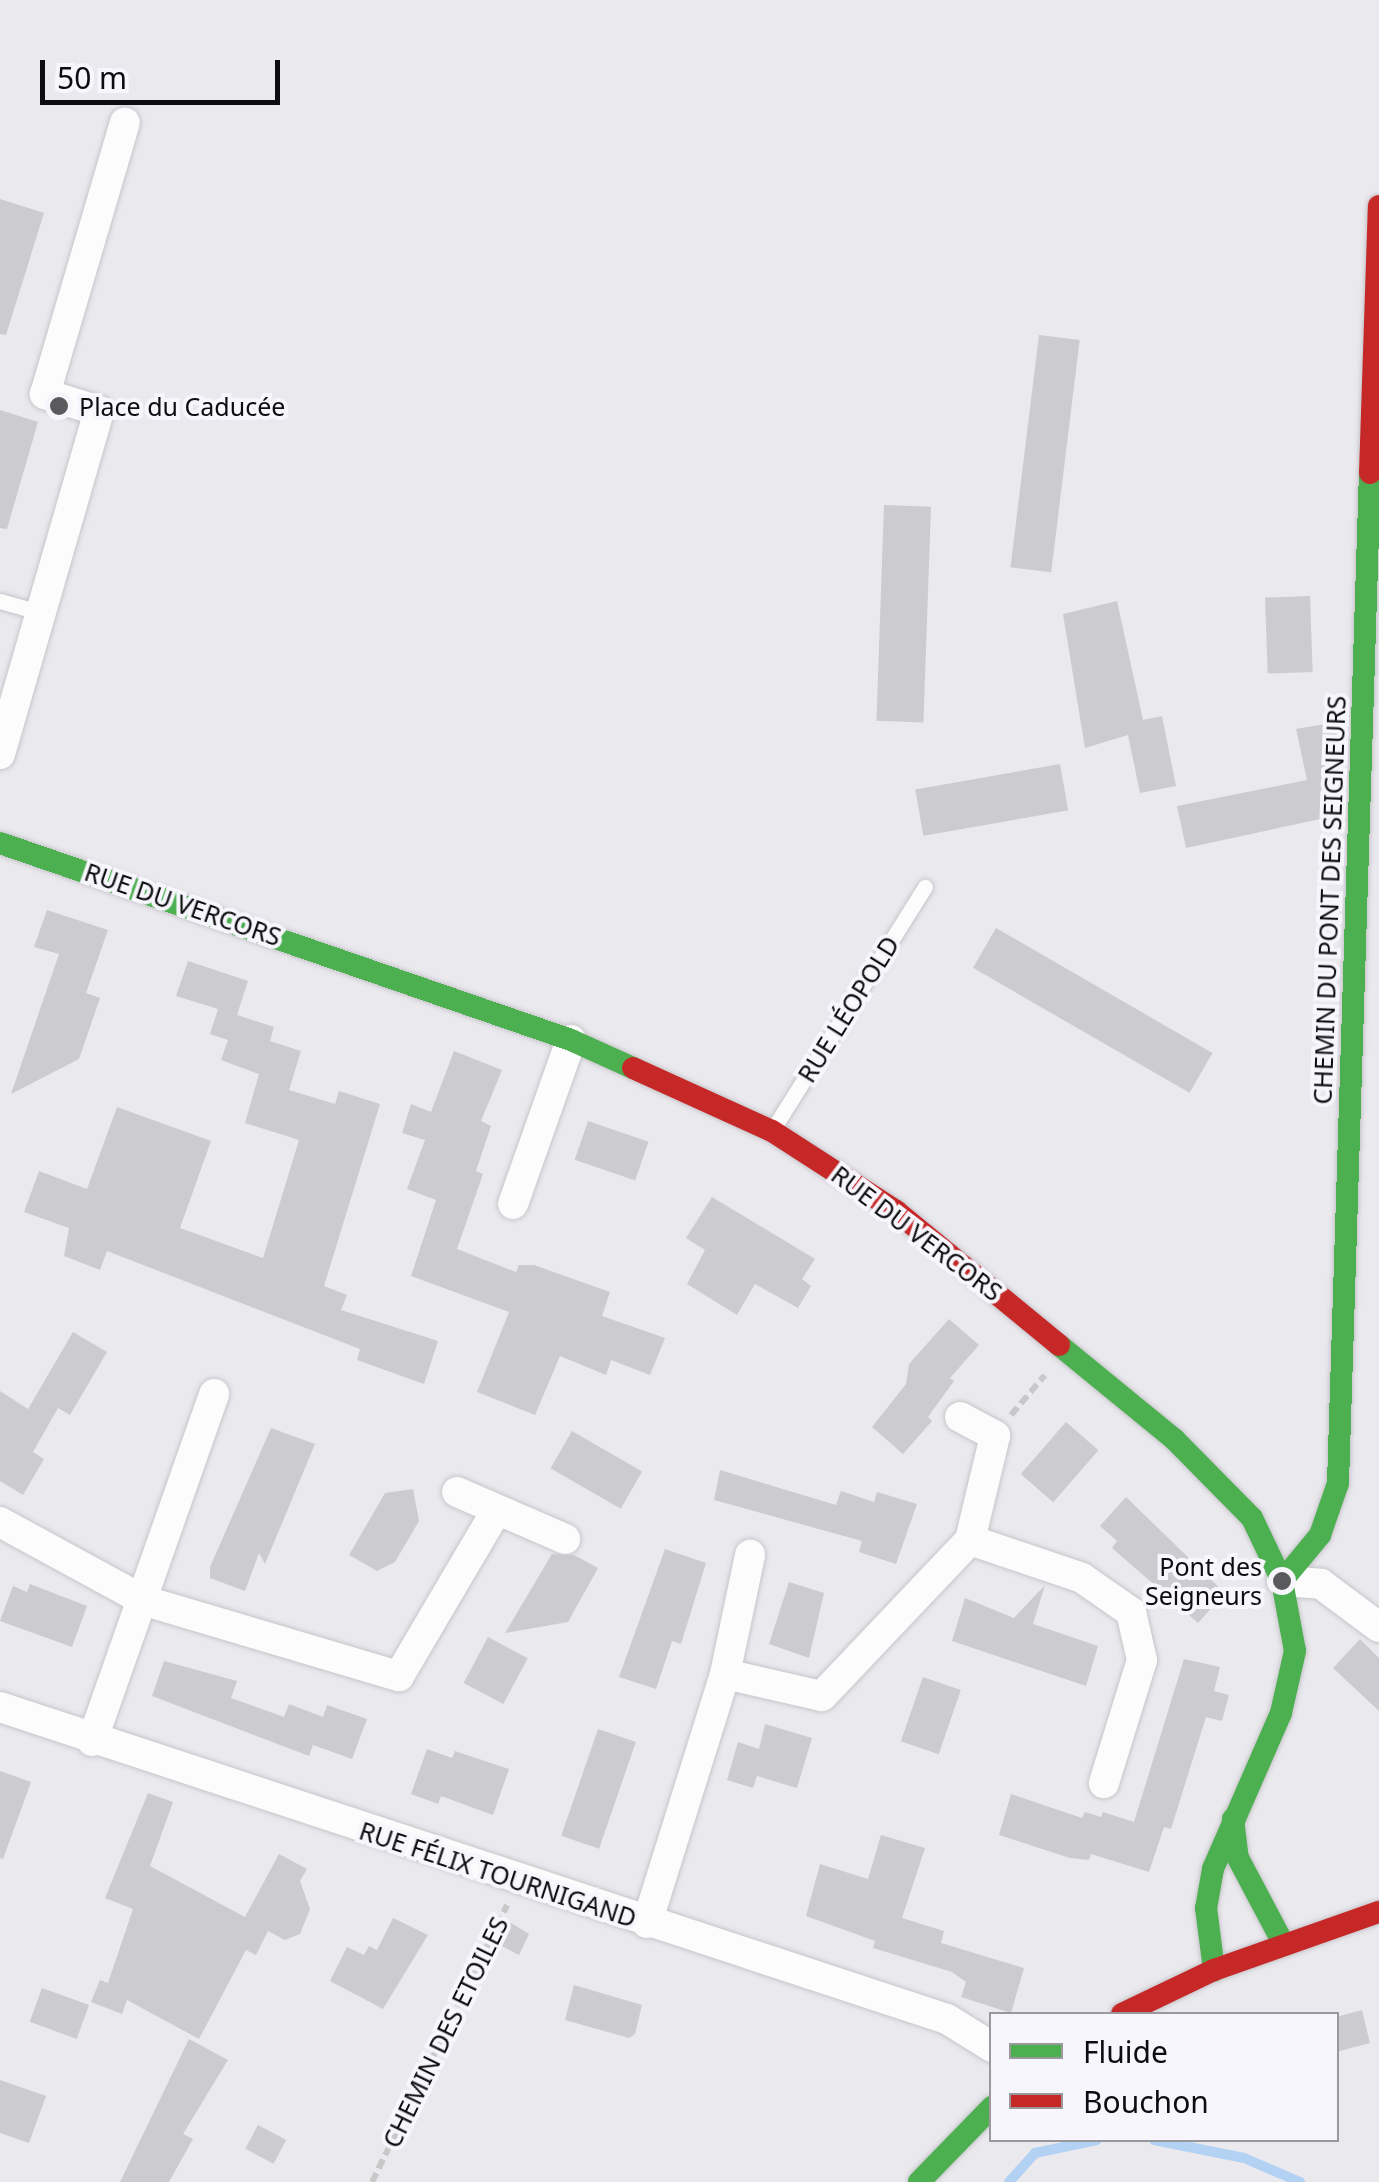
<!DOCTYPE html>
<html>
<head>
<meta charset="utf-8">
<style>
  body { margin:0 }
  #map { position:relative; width:1379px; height:2182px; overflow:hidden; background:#eae9ee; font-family:"Noto Sans",sans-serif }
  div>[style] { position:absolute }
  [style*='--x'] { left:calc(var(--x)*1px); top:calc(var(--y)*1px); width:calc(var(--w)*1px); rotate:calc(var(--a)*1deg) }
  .stream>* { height:10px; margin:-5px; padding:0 5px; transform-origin:5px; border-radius:5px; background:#b3d2f3 }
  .building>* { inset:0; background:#cccbcf; transform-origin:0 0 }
  .path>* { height:6px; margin-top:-3px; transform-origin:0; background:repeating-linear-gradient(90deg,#c8c8c9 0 10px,transparent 0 15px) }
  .roads { filter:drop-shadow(0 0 2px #c7c6ca) drop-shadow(0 0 2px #c7c6ca) }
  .lane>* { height:15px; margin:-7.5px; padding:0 7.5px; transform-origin:7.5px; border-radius:7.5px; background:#fcfcfc }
  .street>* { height:30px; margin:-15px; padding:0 15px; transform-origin:15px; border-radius:15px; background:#fcfcfc }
  .fast>* { height:22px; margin:-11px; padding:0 11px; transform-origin:11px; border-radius:11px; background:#4caf50 }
  .jam>* { height:22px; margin:-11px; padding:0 11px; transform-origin:11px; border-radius:11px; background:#c62828 }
  .dots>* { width:28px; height:28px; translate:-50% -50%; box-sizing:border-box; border:5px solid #f6f6fc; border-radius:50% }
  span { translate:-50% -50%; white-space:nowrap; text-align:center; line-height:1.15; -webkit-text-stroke:8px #f6f6fc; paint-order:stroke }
  .poi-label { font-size:25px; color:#0d0d0f }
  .left { translate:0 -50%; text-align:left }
  .right { translate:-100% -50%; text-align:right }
  .street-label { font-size:25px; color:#0d0d0f }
  .legend { position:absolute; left:989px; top:2012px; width:350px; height:130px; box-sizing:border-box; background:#f6f6fc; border:2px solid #99999d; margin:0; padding:12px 18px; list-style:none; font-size:30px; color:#0d0d0f }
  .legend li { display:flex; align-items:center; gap:20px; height:50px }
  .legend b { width:50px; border:2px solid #99999d }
  .scale { position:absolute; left:40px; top:60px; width:240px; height:45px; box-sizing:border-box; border:5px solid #0d0d0f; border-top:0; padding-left:12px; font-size:30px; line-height:35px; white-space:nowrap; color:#0d0d0f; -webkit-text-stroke:8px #f6f6fc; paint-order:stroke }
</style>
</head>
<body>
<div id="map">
  <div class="stream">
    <i style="--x:1154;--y:2140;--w:92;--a:11.3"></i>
    <i style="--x:1244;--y:2158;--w:61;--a:23.2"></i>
    <i style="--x:1009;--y:2182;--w:39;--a:-48"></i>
    <i style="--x:1035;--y:2153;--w:63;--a:-11.8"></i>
  </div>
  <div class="building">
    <i style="clip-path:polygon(0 199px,44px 213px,6px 335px,0 334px)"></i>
    <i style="left:1039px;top:335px;width:41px;height:234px;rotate:7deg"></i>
    <i style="clip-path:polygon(0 410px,38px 422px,7px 529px,0 528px)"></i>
    <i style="left:884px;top:505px;width:47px;height:216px;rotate:2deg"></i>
    <i style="left:1310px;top:596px;width:76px;height:45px;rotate:88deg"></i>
    <i style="clip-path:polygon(1117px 601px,1143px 720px,1162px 716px,1176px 786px,1140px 793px,1128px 735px,1085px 748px,1063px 614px)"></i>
    <i style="clip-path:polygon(1337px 722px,1334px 816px,1186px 848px,1177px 806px,1307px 780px,1296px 729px)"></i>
    <i style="left:1060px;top:764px;width:47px;height:147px;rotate:80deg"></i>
    <i style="clip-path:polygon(47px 910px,108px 930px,86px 993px,100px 998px,79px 1059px,11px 1094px,59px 954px,34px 947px)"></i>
    <i style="left:996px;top:928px;width:250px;height:46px;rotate:30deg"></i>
    <i style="clip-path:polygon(188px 961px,248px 981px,237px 1015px,274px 1027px,270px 1041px,301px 1051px,289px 1090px,335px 1104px,339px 1091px,380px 1104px,324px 1286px,347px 1295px,341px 1310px,438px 1341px,424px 1384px,357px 1360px,360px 1349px,107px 1251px,100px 1270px,64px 1256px,69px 1228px,24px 1212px,39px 1171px,87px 1189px,117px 1107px,211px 1141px,180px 1228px,263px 1258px,299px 1140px,245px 1123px,259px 1074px,221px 1060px,228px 1040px,210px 1034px,218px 1009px,176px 996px)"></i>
    <i style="clip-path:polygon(454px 1051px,502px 1070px,481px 1121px,491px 1126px,476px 1171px,483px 1174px,457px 1249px,516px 1272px,519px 1265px,534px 1265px,610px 1292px,602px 1316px,665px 1338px,650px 1375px,611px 1360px,606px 1375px,560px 1356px,535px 1415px,477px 1392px,509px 1312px,411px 1276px,436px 1200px,407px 1189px,425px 1140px,402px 1133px,411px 1104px,431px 1112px)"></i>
    <i style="left:588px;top:1121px;width:64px;height:41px;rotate:19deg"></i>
    <i style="clip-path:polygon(712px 1197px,815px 1259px,802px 1279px,811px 1286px,798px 1308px,755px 1284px,737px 1315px,687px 1284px,705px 1250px,686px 1238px)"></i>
    <i style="clip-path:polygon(949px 1319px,979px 1345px,950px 1378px,954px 1381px,928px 1417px,932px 1421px,903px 1454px,872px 1427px,906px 1384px,909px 1364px)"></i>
    <i style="clip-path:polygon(73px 1332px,107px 1352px,70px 1415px,58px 1408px,33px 1452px,44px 1459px,23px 1495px,0 1481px,0 1391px,28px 1409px)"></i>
    <i style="left:1066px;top:1422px;width:43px;height:69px;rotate:41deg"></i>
    <i style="clip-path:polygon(271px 1428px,315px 1444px,265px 1564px,259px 1553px,245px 1591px,210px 1578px,210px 1567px)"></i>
    <i style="left:572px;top:1431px;width:81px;height:43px;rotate:30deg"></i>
    <i style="clip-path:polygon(720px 1470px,836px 1505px,841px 1491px,874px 1502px,877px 1492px,917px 1504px,896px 1564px,859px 1552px,862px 1541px,714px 1500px)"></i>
    <i style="clip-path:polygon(413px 1489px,419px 1521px,395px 1562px,377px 1571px,349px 1555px,385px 1493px)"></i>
    <i style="clip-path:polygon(1126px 1497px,1225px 1593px,1198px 1623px,1112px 1548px,1117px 1541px,1100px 1526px)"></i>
    <i style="clip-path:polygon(665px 1549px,706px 1563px,681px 1644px,672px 1641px,656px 1689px,619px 1677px)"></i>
    <i style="clip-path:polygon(552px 1554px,574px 1555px,598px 1568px,568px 1622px,505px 1633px)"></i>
    <i style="clip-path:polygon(789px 1582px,824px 1593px,809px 1658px,769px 1644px)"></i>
    <i style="clip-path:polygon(30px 1584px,87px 1606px,72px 1647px,0 1621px,13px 1586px,27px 1592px)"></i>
    <i style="clip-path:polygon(1045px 1585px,1033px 1624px,1098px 1646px,1086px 1686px,952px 1641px,965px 1598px,1014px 1618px)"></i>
    <i style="left:488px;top:1637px;width:45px;height:52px;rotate:28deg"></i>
    <i style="clip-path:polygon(1360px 1639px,1379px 1658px,1379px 1711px,1333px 1668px)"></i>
    <i style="clip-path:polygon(1184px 1659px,1220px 1667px,1214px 1691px,1229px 1695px,1222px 1721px,1206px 1717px,1171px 1829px,1164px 1827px,1149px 1872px,1091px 1854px,1089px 1860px,1070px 1858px,999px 1835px,1011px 1794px,1082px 1818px,1085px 1812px,1101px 1817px,1103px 1812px,1134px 1822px)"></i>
    <i style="clip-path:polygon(164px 1661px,237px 1681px,231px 1698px,284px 1717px,289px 1704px,323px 1717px,327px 1705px,367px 1719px,352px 1759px,313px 1745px,309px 1756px,152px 1696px)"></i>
    <i style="left:923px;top:1677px;width:40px;height:68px;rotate:19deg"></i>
    <i style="clip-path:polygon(765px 1724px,812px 1738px,797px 1788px,757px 1776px,753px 1788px,727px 1780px,738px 1742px,759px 1749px)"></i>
    <i style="left:598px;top:1729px;width:40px;height:113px;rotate:19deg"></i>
    <i style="clip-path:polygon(427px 1749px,452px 1758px,455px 1751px,509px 1769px,493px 1815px,441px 1796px,438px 1804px,411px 1794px)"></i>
    <i style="clip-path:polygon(0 1771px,31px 1782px,3px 1859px,0 1858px)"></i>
    <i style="clip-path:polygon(148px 1793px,173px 1802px,150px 1866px,245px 1917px,279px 1854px,307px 1869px,300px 1881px,310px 1909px,300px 1934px,285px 1940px,268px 1931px,256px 1955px,246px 1950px,199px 2039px,127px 2000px,122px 2014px,91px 2002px,100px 1980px,108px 1983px,133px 1909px,105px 1898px)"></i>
    <i style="clip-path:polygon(881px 1835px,925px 1848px,902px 1918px,944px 1931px,941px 1943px,1024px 1968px,1011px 2013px,961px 1997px,966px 1982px,952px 1972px,873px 1948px,875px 1941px,806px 1916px,820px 1864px,868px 1879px)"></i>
    <i style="clip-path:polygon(393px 1918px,428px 1935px,383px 2009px,330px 1981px,347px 1947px,364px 1955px,369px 1946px,377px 1950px)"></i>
    <i style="clip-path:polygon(508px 1921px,529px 1934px,519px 1955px,498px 1944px)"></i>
    <i style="clip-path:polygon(574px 1985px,642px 2005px,635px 2034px,629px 2038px,565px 2020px)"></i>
    <i style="left:42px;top:1988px;width:50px;height:36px;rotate:20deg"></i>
    <i style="clip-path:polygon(1362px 2010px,1370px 2043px,1336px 2052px,1336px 2017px)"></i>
    <i style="clip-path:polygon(189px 2039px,228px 2060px,183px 2134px,193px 2139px,169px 2182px,120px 2182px)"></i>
    <i style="clip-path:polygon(0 2080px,46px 2096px,29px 2143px,0 2133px)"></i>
    <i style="left:258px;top:2125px;width:32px;height:27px;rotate:28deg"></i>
  </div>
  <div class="path">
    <i style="--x:1011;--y:1415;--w:52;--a:-49.6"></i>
    <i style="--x:372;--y:2182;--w:308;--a:-64"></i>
  </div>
  <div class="roads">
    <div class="lane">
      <i style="--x:0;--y:601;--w:44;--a:15.9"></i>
      <i style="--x:773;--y:1129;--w:286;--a:-57.9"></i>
    </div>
    <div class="street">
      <i style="--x:0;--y:754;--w:357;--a:-73.9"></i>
      <i style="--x:99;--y:411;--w:57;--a:-162.5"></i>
      <i style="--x:45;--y:394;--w:283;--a:-73.6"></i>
      <i style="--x:513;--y:1204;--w:174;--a:-70.5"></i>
      <i style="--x:960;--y:1417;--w:40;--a:28"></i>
      <i style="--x:995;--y:1436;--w:107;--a:103.5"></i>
      <i style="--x:457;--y:1492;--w:118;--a:23.5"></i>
      <i style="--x:0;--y:1522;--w:165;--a:28.6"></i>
      <i style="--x:145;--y:1601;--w:265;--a:16.5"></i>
      <i style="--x:399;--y:1676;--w:189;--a:-59.5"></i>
      <i style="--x:970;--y:1540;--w:118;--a:18.7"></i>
      <i style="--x:1082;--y:1578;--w:60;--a:34.8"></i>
      <i style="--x:1131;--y:1612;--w:49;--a:77.1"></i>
      <i style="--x:1142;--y:1660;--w:129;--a:107.2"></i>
      <i style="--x:1282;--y:1581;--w:39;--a:4"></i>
      <i style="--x:1321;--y:1584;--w:72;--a:36.6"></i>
      <i style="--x:725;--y:1674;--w:99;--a:12.8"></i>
      <i style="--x:822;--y:1696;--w:215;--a:-46.5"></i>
      <i style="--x:0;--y:1707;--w:997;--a:18.24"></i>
      <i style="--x:947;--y:2019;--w:53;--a:31.9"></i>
      <i style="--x:92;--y:1741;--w:368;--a:-70.6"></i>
      <i style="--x:647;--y:1923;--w:261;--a:-72.6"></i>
      <i style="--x:725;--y:1674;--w:122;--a:-78.1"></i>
    </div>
    <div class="fast">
      <i style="--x:0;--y:843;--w:604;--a:19.03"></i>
      <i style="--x:571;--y:1040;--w:68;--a:24.3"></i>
      <i style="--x:1059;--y:1345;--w:149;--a:39.3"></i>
      <i style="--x:1174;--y:1439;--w:111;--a:45.4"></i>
      <i style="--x:1252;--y:1518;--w:70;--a:64.5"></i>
      <i style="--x:1282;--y:1581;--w:71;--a:79.5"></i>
      <i style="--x:1295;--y:1651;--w:64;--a:102.7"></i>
      <i style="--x:1281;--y:1713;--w:170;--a:113.6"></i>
      <i style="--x:1213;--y:1869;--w:40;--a:100"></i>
      <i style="--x:1206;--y:1908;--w:63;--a:82.6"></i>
      <i style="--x:1282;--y:1581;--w:60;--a:-50.4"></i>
      <i style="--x:1320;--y:1535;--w:55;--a:-70.9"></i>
      <i style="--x:1338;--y:1483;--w:1011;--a:-88.19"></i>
      <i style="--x:1233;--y:1819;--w:39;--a:83"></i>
      <i style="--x:1238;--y:1858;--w:96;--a:62.1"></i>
      <i style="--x:919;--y:2182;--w:105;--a:-45.8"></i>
    </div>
    <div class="jam">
      <i style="--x:1370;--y:473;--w:267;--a:-88.1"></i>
      <i style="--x:633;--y:1068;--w:153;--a:24.4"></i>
      <i style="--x:772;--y:1131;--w:148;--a:32.8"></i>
      <i style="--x:896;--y:1211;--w:211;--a:39.4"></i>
      <i style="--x:1122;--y:2014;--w:102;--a:-25.6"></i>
      <i style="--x:1214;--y:1970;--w:175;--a:-19.4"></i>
    </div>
  </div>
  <div class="dots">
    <i style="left:59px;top:406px;background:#5a5a5d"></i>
    <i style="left:1282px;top:1581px;background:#5a5a5d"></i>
  </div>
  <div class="poi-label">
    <span class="left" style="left:79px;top:406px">Place du Caducée</span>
    <span class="right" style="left:1262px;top:1581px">Pont des<br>Seigneurs</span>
  </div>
  <div class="street-label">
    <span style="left:1329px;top:900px;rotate:-88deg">CHEMIN DU PONT DES SEIGNEURS</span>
    <span style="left:183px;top:904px;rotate:19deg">RUE DU VERCORS</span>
    <span style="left:848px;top:1009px;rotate:-58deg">RUE LÉOPOLD</span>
    <span style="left:917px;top:1233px;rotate:37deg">RUE DU VERCORS</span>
    <span style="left:498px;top:1874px;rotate:18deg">RUE FÉLIX TOURNIGAND</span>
    <span style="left:445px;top:2032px;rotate:-64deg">CHEMIN DES ETOILES</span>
  </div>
  <ul class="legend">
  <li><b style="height:12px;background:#4caf50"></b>Fluide</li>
  <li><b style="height:12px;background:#c62828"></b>Bouchon</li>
  </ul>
  <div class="scale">50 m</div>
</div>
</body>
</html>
